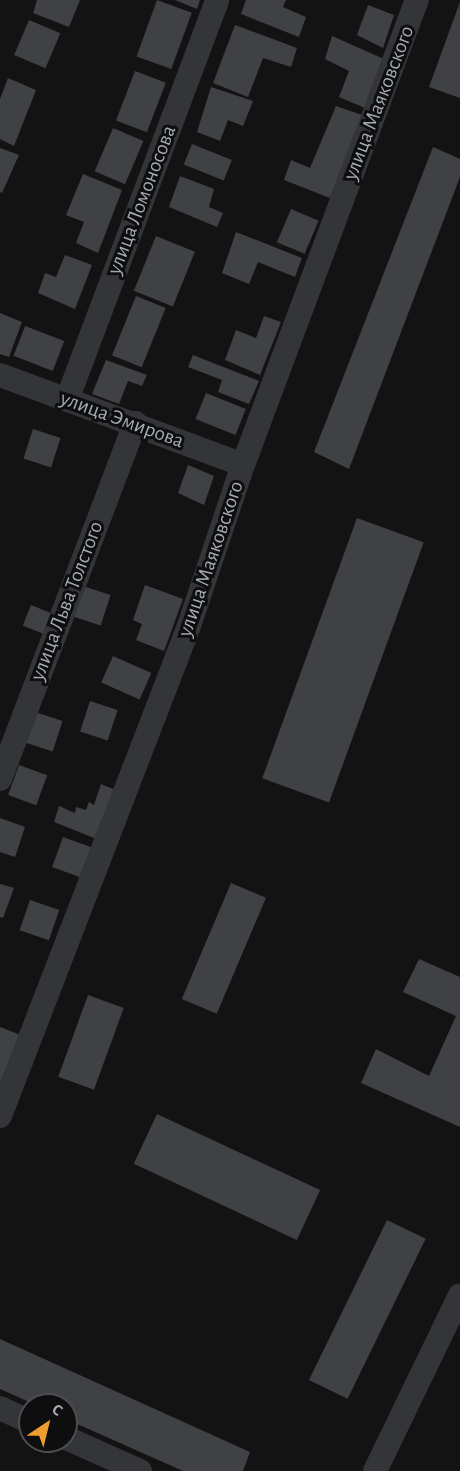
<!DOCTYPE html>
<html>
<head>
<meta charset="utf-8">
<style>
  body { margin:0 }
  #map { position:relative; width:460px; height:1471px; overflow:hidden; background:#131314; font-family:"Alegreya Sans",sans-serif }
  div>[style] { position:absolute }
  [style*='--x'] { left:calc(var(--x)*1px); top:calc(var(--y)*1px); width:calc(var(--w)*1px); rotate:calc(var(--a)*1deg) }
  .building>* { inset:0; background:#3f4144; transform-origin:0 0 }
  .minor>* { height:24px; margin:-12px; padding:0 12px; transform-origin:12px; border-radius:12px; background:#343539 }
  span { translate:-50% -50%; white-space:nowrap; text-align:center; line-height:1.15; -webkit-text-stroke:6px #0e0e0f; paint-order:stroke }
  .street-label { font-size:21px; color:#a5abb5 }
  .north { position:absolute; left:18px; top:1393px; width:60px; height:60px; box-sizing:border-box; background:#0e0e0f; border:2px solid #4a4d51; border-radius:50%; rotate:35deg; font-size:16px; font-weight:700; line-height:24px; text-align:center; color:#a5abb5 }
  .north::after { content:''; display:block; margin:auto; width:21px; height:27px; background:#ee9e31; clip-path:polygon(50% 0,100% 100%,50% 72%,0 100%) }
</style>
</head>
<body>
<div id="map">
  <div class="building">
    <i style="clip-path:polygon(37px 0,80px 0,69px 27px,33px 13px)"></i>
    <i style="left:157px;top:0;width:37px;height:60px;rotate:20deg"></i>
    <i style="clip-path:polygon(175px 0,200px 0,197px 9px)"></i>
    <i style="clip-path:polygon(246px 0,286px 0,283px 7px,306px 17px,299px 37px,241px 14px)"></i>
    <i style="clip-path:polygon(460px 2px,460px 98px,429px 87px)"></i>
    <i style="clip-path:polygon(368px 5px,394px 15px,383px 48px,357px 35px)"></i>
    <i style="left:29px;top:20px;width:34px;height:38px;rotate:23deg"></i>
    <i style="clip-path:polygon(235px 25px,297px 48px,291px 67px,263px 58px,248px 97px,213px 83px)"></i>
    <i style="clip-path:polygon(332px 36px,384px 59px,365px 108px,339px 97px,349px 71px,325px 59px)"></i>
    <i style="left:135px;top:71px;width:33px;height:53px;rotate:21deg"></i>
    <i style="clip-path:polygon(8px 78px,36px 90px,14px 146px,0 139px,0 99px)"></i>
    <i style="clip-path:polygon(211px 87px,253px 101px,243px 126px,228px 120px,220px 141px,197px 132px)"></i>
    <i style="clip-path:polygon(336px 106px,362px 115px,330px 198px,284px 180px,291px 160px,310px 168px)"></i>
    <i style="left:113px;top:128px;width:33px;height:47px;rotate:23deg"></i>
    <i style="left:192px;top:144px;width:43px;height:22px;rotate:22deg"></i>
    <i style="clip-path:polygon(433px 147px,460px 159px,460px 177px,349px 469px,314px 452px)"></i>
    <i style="clip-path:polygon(0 148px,19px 155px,2px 193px,0 192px)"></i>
    <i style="clip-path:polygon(83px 174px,122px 190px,98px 253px,76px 243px,84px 222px,66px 215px)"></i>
    <i style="clip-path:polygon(180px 176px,214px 189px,209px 207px,223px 213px,217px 227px,169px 207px)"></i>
    <i style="left:291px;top:209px;width:30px;height:36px;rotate:23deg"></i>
    <i style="clip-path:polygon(236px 232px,302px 258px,295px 277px,258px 262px,249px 284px,222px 273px)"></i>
    <i style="left:156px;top:236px;width:42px;height:59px;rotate:22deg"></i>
    <i style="clip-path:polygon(65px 255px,92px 265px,75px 309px,38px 293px,45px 273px,56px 277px)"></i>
    <i style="left:136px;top:296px;width:32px;height:64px;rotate:22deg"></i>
    <i style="clip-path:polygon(0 313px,22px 322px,9px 357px,0 354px)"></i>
    <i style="clip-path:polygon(264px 316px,281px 322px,260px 375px,225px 360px,236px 330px,256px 338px)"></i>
    <i style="left:25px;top:326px;width:42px;height:32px;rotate:21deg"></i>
    <i style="clip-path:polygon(193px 355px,259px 381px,249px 404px,218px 392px,222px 380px,188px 367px)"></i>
    <i style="clip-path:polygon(106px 360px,147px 375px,142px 386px,128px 381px,119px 404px,92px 394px)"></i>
    <i style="left:206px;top:393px;width:43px;height:28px;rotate:22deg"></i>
    <i style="left:33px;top:429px;width:29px;height:31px;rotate:18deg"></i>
    <i style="clip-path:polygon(188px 465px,214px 476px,204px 505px,178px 493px)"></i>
    <i style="left:357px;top:518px;width:71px;height:277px;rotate:20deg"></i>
    <i style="clip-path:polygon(145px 585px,183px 599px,164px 651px,136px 640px,142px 624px,133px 620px)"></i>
    <i style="left:83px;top:586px;width:29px;height:32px;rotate:18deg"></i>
    <i style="left:31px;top:605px;width:24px;height:22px;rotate:22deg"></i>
    <i style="left:113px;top:656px;width:42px;height:29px;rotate:24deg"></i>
    <i style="left:90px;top:701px;width:29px;height:32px;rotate:18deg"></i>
    <i style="left:35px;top:712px;width:29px;height:32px;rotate:18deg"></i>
    <i style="left:19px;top:765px;width:30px;height:32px;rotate:20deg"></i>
    <i style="clip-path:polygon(101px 784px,118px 791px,99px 840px,54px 822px,59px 806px,75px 813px,76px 807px,86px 810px,89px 802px,94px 805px)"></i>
    <i style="clip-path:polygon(0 818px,25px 827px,15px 857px,0 852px)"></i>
    <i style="left:63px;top:837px;width:30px;height:32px;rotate:20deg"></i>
    <i style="left:231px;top:883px;width:38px;height:126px;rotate:23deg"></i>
    <i style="clip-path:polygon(0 884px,14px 888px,3px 918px,0 917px)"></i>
    <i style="left:30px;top:900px;width:31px;height:32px;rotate:19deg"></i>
    <i style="clip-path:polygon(419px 959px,460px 977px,460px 1127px,361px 1083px,376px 1049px,429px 1076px,456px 1016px,403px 992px)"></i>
    <i style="left:88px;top:995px;width:38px;height:87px;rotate:20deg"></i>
    <i style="clip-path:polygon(0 1027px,26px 1037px,0 1092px)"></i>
    <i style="left:157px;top:1114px;width:180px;height:55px;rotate:25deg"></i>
    <i style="left:387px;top:1220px;width:43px;height:178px;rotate:26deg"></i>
    <i style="clip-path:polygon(0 1339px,250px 1452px,243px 1471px,183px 1471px,66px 1419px,66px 1405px,36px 1405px,0 1389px)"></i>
  </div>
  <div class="minor">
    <i style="--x:0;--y:375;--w:259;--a:20.3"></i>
    <i style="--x:67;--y:400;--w:427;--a:-69.4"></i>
    <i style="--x:0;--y:779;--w:381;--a:-69.2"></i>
    <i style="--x:0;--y:1116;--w:525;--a:-68.91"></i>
    <i style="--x:189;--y:626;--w:170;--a:-71.5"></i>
    <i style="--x:243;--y:465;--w:496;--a:-69.5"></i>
    <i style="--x:0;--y:1408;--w:33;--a:25"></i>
    <i style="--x:66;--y:1438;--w:81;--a:24"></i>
    <i style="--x:375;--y:1471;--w:195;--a:-64.2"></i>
  </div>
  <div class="street-label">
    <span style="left:379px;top:103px;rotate:-69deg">улица Маяковского</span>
    <span style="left:142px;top:200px;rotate:-69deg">улица Ломоносова</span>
    <span style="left:122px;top:420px;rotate:20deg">улица Эмирова</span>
    <span style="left:211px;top:559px;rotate:-71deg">улица Маяковского</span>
    <span style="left:67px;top:601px;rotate:-69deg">улица Льва Толстого</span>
  </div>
  <div class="north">С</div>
</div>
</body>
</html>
